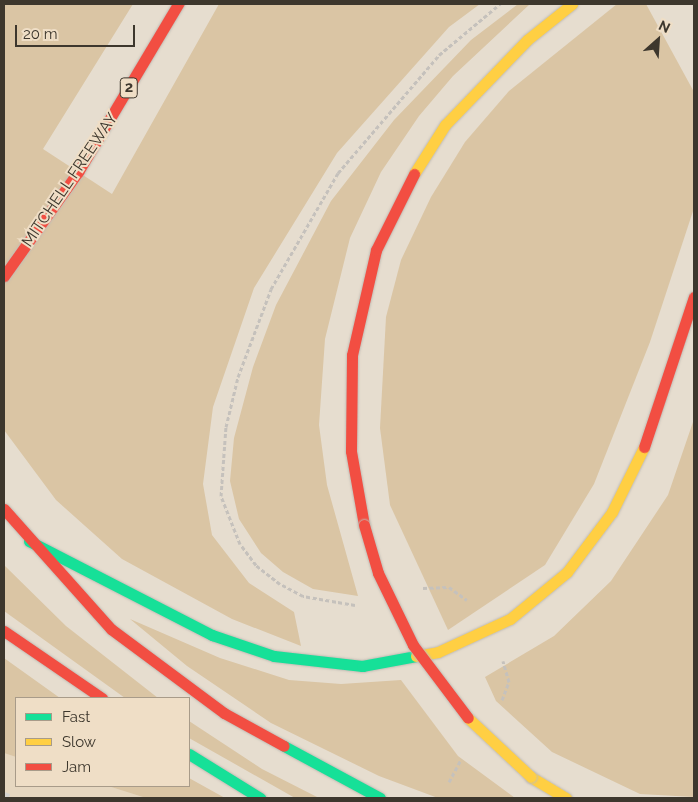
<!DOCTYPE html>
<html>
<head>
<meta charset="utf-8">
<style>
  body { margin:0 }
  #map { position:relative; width:698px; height:802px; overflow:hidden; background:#e6ddcf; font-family:Raleway,sans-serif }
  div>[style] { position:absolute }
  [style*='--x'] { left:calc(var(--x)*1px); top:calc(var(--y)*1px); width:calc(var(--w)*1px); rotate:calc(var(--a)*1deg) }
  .built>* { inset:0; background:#e6d7c0 }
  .green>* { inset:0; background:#dac5a4 }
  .path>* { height:3px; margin-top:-1.5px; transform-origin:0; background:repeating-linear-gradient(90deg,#c5c1bc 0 4px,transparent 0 6.5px) }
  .roads { filter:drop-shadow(0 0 1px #c1bcb4) drop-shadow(0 0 1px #c1bcb4) }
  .fast>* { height:11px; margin:-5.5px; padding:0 5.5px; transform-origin:5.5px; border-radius:5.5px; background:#16e098 }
  .slow>* { height:11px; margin:-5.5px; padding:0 5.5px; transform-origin:5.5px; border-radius:5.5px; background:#ffcf43 }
  .jam>* { height:11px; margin:-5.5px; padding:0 5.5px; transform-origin:5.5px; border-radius:5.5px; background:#f24e42 }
  .rail>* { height:4px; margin-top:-2px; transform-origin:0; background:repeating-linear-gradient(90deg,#d5d3cf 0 6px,transparent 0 12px) }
  .bridges { filter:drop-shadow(0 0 1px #c1bcb4) drop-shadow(0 0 1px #c1bcb4) }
  .slow-bridge>* { height:11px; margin:-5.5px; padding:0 5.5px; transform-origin:5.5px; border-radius:5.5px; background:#ffcf43 }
  .jam-bridge>* { height:11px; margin:-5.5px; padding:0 5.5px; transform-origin:5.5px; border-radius:5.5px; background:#f24e42 }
  span { translate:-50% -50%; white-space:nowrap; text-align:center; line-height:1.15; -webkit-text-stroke:4px #efdec6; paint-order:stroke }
  .shield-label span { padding:1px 4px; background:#efdec6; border:1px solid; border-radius:4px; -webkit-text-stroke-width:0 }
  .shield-label { font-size:15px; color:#3d372d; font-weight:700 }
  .street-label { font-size:16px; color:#3d372d }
  .frame { position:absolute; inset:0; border:5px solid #3d372d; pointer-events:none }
  .legend { position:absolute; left:15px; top:697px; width:175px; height:90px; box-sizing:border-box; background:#efdec6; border:1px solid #a89b89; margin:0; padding:6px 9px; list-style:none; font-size:15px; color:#3d372d }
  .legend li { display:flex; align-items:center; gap:10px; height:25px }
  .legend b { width:25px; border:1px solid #a89b89 }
  .north { position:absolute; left:633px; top:15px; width:50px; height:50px; -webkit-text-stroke:4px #efdec6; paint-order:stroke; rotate:26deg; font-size:14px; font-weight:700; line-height:20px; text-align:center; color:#3d372d }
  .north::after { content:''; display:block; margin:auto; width:18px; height:22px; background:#3d372d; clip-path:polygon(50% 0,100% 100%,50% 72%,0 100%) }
  .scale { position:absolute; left:15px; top:25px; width:120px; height:22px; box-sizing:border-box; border:2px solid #3d372d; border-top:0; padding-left:6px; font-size:15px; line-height:18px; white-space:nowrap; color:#3d372d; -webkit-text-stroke:4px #efdec6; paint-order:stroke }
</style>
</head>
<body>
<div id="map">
  <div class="built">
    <i style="clip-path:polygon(4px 753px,16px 757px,16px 786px,108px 786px,146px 798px,4px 798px)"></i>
  </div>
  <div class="green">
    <i style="clip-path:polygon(4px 4px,133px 4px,43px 149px,112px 194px,219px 4px,480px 4px,449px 27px,337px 153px,254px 288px,213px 407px,203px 484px,212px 535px,249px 583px,294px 612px,301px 646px,232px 619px,122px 559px,56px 500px,4px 430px)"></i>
    <i style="clip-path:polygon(518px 4px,530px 4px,453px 76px,419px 116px,381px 172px,350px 238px,325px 339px,319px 425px,327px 485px,358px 596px,313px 589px,283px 572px,261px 553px,239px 519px,230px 481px,234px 438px,253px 367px,276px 305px,331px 201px,394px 120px,471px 40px)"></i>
    <i style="clip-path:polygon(617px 4px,646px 4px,694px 92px,694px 208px,650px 342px,594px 484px,545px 565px,448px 630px,390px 505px,380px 428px,386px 317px,401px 260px,431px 197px,465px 142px,509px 91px)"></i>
    <i style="clip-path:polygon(694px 419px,694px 797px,640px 794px,552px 752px,496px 701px,485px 677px,554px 636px,611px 581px,668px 495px)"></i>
    <i style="clip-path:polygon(4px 565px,66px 626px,158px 698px,125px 698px,4px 611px)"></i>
    <i style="clip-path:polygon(130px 619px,220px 658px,289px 680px,341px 684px,401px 680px,458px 756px,515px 798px,438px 798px,379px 776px,271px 723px,187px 666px)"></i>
    <i style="clip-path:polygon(4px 658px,60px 698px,16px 698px,16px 757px,4px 753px)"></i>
    <i style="clip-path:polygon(189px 721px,262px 769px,319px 798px,295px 798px,189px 738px)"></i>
    <i style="clip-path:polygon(189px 778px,225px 798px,146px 798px,108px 786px,189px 786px)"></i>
  </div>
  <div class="path">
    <i style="--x:423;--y:588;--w:26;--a:-2"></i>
    <i style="--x:449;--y:587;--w:22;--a:36"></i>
    <i style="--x:355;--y:605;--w:53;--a:-170.2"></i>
    <i style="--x:303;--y:596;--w:26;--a:-152"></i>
    <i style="--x:280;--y:584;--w:31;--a:-142"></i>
    <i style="--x:256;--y:565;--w:26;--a:-127"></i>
    <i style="--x:240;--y:544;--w:52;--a:-111.6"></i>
    <i style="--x:221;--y:496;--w:69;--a:-85.9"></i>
    <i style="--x:226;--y:427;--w:51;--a:-76.5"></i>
    <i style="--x:238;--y:377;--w:94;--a:-69.4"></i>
    <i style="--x:271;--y:289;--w:134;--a:-60"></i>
    <i style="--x:338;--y:173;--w:155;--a:-49.4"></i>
    <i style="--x:439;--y:55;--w:80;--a:-39.9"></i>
    <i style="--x:502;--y:700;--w:19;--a:-69"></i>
    <i style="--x:509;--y:682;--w:22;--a:-106"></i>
    <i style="--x:449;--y:782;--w:26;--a:-62"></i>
  </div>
  <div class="roads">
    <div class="fast">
      <i style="--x:29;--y:541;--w:206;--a:27.2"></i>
      <i style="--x:212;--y:635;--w:65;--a:18.7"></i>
      <i style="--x:274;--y:656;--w:89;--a:6.5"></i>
      <i style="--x:362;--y:666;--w:55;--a:-10.5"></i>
      <i style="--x:284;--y:746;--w:109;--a:28.4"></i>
      <i style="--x:189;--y:754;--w:84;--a:31.8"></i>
    </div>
    <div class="slow">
      <i style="--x:414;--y:174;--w:58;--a:-57.7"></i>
      <i style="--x:445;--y:125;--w:118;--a:-46"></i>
      <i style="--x:527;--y:40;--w:58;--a:-38.7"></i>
      <i style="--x:416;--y:656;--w:22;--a:-10"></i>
      <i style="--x:438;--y:652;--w:79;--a:-24.6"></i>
      <i style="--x:510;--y:619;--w:74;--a:-39.5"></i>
      <i style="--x:567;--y:572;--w:75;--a:-53.1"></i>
      <i style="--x:612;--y:512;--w:72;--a:-63.8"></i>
      <i style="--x:531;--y:777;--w:41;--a:31"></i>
    </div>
    <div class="jam">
      <i style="--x:4;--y:276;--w:128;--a:-54.6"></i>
      <i style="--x:78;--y:172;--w:196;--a:-59.2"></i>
      <i style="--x:644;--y:447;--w:158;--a:-71.6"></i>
      <i style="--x:4;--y:509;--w:161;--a:48.3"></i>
      <i style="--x:111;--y:629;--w:141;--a:36.6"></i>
      <i style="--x:224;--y:713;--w:68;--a:28.8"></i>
      <i style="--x:364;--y:525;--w:75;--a:-100"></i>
      <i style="--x:351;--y:451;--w:96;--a:-89.4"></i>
      <i style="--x:352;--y:355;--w:108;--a:-77.1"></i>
      <i style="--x:376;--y:250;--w:85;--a:-63.4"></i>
      <i style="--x:4;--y:631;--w:119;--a:34.4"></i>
    </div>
  </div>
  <div class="rail">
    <i style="--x:4;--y:794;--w:12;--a:20"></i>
  </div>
  <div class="bridges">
    <div class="slow-bridge">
      <i style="--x:468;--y:718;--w:86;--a:43.1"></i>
    </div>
    <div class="jam-bridge">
      <i style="--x:364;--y:525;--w:50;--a:73.7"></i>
      <i style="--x:378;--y:573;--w:80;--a:64.1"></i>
      <i style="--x:413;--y:645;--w:91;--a:53"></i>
    </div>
  </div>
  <div class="shield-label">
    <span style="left:129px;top:88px">2</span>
  </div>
  <div class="street-label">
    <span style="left:70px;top:180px;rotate:-56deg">MITCHELL FREEWAY</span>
  </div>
  <div class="frame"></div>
  <ul class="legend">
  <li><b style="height:6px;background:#16e098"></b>Fast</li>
  <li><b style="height:6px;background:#ffcf43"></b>Slow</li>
  <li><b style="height:6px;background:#f24e42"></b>Jam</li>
  </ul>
  <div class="north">N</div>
  <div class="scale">20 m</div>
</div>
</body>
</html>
